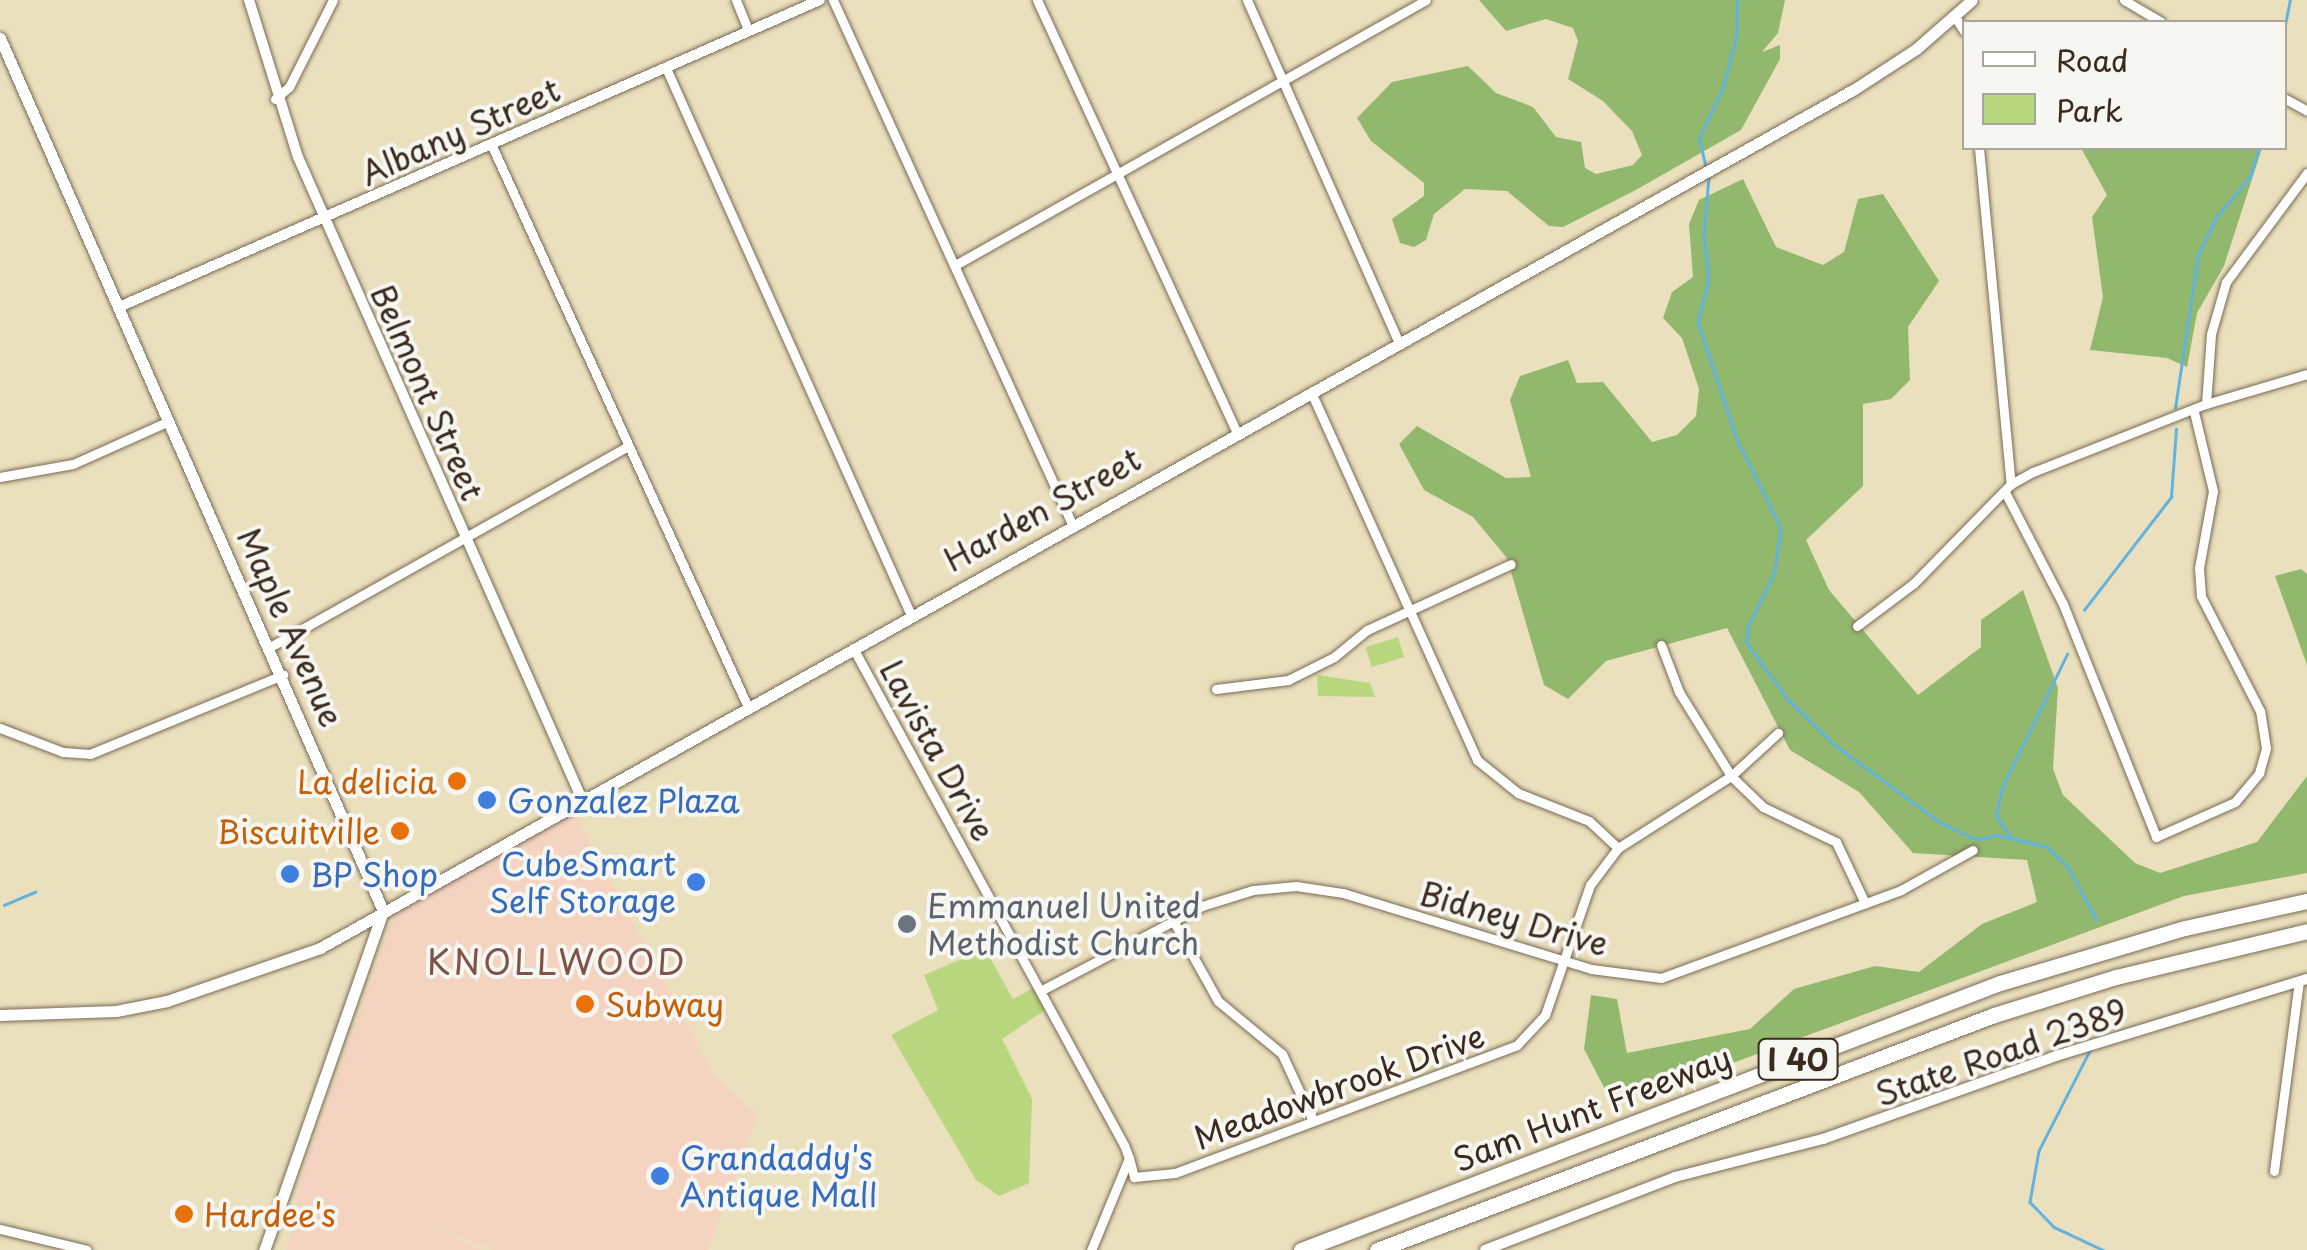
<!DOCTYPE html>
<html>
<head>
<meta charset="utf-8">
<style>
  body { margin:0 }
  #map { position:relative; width:2307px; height:1250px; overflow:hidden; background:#ebe0bd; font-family:"Playpen Sans",sans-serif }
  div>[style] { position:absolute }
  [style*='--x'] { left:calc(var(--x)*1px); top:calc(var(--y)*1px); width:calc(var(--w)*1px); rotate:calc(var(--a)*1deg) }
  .built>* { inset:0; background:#f5d3c1 }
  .green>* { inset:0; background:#b8d77e; transform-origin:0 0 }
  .forest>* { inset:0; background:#92b86d }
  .stream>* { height:2.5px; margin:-1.25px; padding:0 1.25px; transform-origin:1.25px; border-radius:1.25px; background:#62b3dd }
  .roads { filter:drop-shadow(0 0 2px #796a56) drop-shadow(0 0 2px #796a56) }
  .minor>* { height:9px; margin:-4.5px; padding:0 4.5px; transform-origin:4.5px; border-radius:4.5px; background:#fff }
  .tertiary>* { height:10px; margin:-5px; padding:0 5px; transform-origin:5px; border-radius:5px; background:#fff }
  .secondary>* { height:11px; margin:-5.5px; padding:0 5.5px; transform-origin:5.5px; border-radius:5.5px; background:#fff }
  .motorway>* { height:15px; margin:-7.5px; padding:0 7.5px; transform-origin:7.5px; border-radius:7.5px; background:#fff }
  .dots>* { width:28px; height:28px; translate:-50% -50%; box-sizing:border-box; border:5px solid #f6f6f2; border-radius:50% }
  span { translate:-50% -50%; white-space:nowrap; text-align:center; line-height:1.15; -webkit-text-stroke:8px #f6f6f2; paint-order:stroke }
  .shield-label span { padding:2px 8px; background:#f6f6f2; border:2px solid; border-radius:8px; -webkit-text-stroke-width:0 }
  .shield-label { font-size:30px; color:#3b2a1e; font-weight:700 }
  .street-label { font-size:32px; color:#3b2a1e }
  .food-label { font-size:32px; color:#c56008 }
  .right { translate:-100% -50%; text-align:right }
  .left { translate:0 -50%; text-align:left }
  .shop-label { font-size:32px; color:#366cbe }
  .worship-label { font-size:32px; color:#5b616d }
  .neighbourhood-label { font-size:35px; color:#7d5446; letter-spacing:2.5px }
  .legend { position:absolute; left:1962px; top:20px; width:325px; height:130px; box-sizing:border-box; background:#f6f6f2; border:2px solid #aba49d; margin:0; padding:12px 18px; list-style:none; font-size:30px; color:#3b2a1e }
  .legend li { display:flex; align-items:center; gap:20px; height:50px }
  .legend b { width:50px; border:2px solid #aba49d }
</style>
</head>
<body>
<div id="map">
  <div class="built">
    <i style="clip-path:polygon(572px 809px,712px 1072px,758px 1115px,708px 1250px,494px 1250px,420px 1222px,482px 1250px,287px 1250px,302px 1174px,397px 907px)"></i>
  </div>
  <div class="green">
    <i style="left:1398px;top:637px;width:21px;height:34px;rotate:73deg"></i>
    <i style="clip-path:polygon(1317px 675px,1370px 683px,1375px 697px,1318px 696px)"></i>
    <i style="clip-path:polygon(985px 949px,1013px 999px,1037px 986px,1048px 1008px,1002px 1039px,1032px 1099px,1029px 1183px,999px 1196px,976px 1180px,891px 1035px,938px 1010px,924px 975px)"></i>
  </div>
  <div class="forest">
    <i style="clip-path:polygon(1479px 0,1785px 0,1778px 33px,1762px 52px,1780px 45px,1780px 59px,1741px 130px,1634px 191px,1563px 227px,1549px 226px,1507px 191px,1465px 189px,1434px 214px,1426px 240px,1414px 247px,1400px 243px,1392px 219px,1424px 196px,1424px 183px,1371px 141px,1357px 118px,1392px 82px,1468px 66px,1496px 93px,1533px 107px,1556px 137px,1581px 142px,1585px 168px,1596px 174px,1633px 165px,1642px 155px,1632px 131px,1603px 101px,1568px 79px,1578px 41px,1573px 28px,1546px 19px,1506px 31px)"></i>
    <i style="clip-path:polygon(2081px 148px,2262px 148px,2224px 266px,2197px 313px,2187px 367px,2167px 358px,2090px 350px,2103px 297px,2092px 217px,2107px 195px)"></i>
    <i style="clip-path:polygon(1743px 179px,1776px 247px,1823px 265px,1844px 252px,1858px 199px,1883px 194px,1939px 281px,1908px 327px,1910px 380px,1891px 399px,1863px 404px,1863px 486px,1806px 540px,1829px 590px,1918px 695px,1981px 647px,1981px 620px,2023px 590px,2058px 688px,2053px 769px,2063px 795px,2135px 863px,2160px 873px,2257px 842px,2307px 776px,2307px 873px,2184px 896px,1706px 1073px,1609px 1097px,1584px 1049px,1591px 995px,1617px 999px,1627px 1053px,1750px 1029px,1794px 989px,1875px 966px,1919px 972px,1982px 924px,2037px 902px,2027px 860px,1913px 853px,1859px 792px,1790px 750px,1727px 628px,1606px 661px,1568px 699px,1544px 685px,1507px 558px,1473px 517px,1424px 490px,1399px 444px,1417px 426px,1506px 478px,1531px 477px,1510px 400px,1520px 376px,1568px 360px,1577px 383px,1603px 382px,1652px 442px,1677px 435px,1696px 416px,1699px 389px,1682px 338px,1663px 318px,1672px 292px,1693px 277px,1689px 224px,1699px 200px)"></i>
    <i style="clip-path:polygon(2301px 569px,2307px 574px,2307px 665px,2275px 576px)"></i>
  </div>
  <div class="stream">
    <i style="--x:2284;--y:30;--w:31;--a:-79"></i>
    <i style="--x:1706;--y:169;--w:31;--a:-103"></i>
    <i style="--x:1699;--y:139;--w:57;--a:-65.2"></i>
    <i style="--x:1723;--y:87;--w:52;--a:-75.4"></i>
    <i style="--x:1736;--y:37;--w:37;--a:-88"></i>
    <i style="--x:1709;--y:177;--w:59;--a:94.8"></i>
    <i style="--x:1704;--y:236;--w:43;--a:83.4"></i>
    <i style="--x:1709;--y:279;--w:44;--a:104.3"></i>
    <i style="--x:1698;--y:322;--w:123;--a:71.6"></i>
    <i style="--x:1737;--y:439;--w:99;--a:63.7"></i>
    <i style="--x:1781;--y:528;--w:44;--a:97.8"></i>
    <i style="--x:1775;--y:572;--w:61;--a:116.1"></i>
    <i style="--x:1748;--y:627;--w:16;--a:94"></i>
    <i style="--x:1747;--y:643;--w:68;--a:54"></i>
    <i style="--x:1787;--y:698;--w:67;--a:44.4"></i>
    <i style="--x:1835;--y:745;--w:132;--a:36.3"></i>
    <i style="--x:1941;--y:823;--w:38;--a:25"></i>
    <i style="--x:1976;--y:839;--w:21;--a:-11"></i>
    <i style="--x:1997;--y:835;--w:52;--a:13.2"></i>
    <i style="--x:2048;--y:847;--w:28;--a:45"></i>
    <i style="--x:2068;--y:867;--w:60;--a:61.3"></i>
    <i style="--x:2175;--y:408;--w:155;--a:-81.5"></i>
    <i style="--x:2198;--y:255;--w:43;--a:-64"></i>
    <i style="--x:2217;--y:216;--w:51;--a:-49.8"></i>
    <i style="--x:2250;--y:177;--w:30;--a:-73"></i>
    <i style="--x:2084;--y:610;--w:143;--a:-52.4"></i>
    <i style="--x:2171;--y:497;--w:68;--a:-85.8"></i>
    <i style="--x:2011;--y:837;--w:26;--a:-126"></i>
    <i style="--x:1996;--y:816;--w:29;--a:-78"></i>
    <i style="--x:2002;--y:788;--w:149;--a:-64.1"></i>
    <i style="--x:4;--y:905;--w:34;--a:-23"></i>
    <i style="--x:2099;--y:1039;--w:33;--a:-51"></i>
    <i style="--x:2120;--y:1013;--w:10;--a:-90"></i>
    <i style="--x:2091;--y:1049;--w:114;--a:117"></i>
    <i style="--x:2039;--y:1151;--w:52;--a:100"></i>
    <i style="--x:2030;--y:1202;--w:35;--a:46"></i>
    <i style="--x:2054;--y:1227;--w:54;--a:25.1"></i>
  </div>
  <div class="roads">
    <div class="minor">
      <i style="--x:736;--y:0;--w:32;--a:68"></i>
      <i style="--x:833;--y:0;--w:576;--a:65.48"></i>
      <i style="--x:1037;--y:0;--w:476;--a:65.2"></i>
      <i style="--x:1247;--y:0;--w:373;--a:66.1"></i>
      <i style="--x:2124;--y:0;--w:43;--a:30.7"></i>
      <i style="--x:1955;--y:17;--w:17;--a:57"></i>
      <i style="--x:666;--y:68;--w:597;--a:65.88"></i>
      <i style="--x:2284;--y:98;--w:26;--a:29"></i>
      <i style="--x:275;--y:99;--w:18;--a:-41"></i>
      <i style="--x:289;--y:87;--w:97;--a:-63.2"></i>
      <i style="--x:492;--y:146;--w:614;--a:65.48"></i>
      <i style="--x:1979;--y:148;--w:338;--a:84.6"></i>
      <i style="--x:957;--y:264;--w:538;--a:-29.38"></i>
      <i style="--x:1311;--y:392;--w:404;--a:65.7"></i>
      <i style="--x:1477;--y:760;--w:53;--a:38.8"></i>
      <i style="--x:1518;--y:793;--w:76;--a:21.5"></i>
      <i style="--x:1589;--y:821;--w:40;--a:43"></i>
      <i style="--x:2206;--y:404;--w:70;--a:-85.9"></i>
      <i style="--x:2211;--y:334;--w:54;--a:-73.9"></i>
      <i style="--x:2226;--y:282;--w:136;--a:-53.4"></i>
      <i style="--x:0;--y:477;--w:74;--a:-10.1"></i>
      <i style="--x:73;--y:464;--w:105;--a:-24.1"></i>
      <i style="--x:2006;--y:494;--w:124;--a:62.6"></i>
      <i style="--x:2063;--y:604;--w:251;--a:68.2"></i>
      <i style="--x:2156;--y:837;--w:86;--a:-23.9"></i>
      <i style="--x:2235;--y:802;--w:38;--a:-50"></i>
      <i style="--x:2259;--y:773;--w:26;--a:-74"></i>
      <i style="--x:2266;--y:748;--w:37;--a:-99"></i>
      <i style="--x:2260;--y:711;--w:129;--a:-117.2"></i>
      <i style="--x:2201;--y:596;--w:28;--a:-94"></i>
      <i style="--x:2199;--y:568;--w:78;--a:-79.7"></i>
      <i style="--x:2213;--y:491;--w:81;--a:-103.5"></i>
      <i style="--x:1857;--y:626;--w:70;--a:-36.9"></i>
      <i style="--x:1913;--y:584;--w:140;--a:-45.6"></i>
      <i style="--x:2011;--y:484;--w:25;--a:-29"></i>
      <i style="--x:2033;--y:472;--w:186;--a:-21.5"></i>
      <i style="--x:2206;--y:404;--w:105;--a:-16.5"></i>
      <i style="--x:1661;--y:645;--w:50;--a:69"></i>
      <i style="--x:1679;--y:692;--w:99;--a:58.2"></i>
      <i style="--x:1731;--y:776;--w:45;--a:44.1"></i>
      <i style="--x:1763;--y:807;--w:81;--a:25.6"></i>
      <i style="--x:1836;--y:842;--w:68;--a:64.6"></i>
      <i style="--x:270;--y:647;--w:411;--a:-29.3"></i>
      <i style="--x:853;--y:648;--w:566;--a:61.4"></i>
      <i style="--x:1124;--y:1145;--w:14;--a:69"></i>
      <i style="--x:1129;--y:1158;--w:100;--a:112.4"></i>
      <i style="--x:1216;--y:689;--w:73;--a:-7.1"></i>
      <i style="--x:1288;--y:680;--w:51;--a:-26.6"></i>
      <i style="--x:1334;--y:657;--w:43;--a:-39.3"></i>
      <i style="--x:1367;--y:630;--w:158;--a:-24.6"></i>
      <i style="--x:0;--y:728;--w:67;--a:20.9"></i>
      <i style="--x:63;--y:752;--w:27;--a:4"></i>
      <i style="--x:90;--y:754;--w:209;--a:-22.3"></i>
      <i style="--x:1174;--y:922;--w:90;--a:60.9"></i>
      <i style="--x:1218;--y:1001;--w:83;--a:39.6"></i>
      <i style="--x:1282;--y:1054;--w:72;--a:65.2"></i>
      <i style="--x:1042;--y:990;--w:181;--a:-27.7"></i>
      <i style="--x:1202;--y:906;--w:53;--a:-17.4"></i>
      <i style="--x:1253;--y:890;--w:43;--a:-5.3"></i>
      <i style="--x:1296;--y:886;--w:48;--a:8.5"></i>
      <i style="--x:1343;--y:893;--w:259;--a:17"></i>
      <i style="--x:1591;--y:969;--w:71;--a:7.3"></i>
      <i style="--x:1661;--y:978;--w:256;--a:-20.1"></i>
      <i style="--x:1901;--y:890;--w:82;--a:-29.1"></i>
      <i style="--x:1129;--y:1158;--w:20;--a:75"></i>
      <i style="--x:1134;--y:1177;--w:41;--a:-5.6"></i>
      <i style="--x:1175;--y:1173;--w:365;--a:-20.5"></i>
      <i style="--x:1517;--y:1045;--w:41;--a:-47"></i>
      <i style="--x:1545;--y:1015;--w:138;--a:-70.9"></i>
      <i style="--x:1590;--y:885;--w:46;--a:-52.9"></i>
      <i style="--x:1618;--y:848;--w:134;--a:-32.5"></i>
      <i style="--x:1731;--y:776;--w:64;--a:-42.5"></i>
      <i style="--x:2274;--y:1171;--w:191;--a:-82.5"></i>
      <i style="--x:0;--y:1229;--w:89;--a:13.6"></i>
    </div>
    <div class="tertiary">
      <i style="--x:249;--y:0;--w:164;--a:72.7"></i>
      <i style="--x:298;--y:157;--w:700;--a:66.15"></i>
      <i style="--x:119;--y:307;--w:765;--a:-23.65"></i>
      <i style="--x:1485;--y:1250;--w:204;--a:-21"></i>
      <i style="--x:1675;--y:1177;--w:153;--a:-14.4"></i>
      <i style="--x:1823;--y:1139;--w:247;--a:-19.6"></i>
      <i style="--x:2056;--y:1056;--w:263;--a:-17.1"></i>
    </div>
    <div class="secondary">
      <i style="--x:0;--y:38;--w:953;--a:66.31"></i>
      <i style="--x:383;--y:911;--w:359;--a:109.3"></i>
      <i style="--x:0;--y:1015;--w:116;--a:-2"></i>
      <i style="--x:116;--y:1011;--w:52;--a:-11.1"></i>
      <i style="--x:167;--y:1001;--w:162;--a:-19.1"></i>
      <i style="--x:320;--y:948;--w:1757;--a:-29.24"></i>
      <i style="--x:1853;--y:90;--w:75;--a:-33.1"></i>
      <i style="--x:1916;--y:49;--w:74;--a:-41.2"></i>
    </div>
    <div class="motorway">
      <i style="--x:1301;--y:1250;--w:748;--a:-20.91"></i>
      <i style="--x:2000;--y:983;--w:193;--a:-16.6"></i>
      <i style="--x:2185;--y:928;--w:125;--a:-12.5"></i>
      <i style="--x:1377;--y:1250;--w:660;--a:-20.85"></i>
      <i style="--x:1994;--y:1015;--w:128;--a:-17.3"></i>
      <i style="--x:2116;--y:977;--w:196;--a:-13.5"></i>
    </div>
  </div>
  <div class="dots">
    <i style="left:457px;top:781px;background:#e8710a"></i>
    <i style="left:487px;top:800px;background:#3f7fe0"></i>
    <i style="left:400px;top:831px;background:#e8710a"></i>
    <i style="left:290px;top:874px;background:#3f7fe0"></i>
    <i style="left:696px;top:882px;background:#3f7fe0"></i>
    <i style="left:907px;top:924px;background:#6b7280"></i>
    <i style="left:585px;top:1004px;background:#e8710a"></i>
    <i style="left:660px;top:1176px;background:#3f7fe0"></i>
    <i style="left:184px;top:1214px;background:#e8710a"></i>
  </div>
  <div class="shield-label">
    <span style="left:1798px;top:1059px">I 40</span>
  </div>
  <div class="street-label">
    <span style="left:460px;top:131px;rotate:-24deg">Albany Street</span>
    <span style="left:428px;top:392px;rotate:66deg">Belmont Street</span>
    <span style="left:1042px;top:509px;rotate:-29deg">Harden Street</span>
    <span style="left:291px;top:627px;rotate:66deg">Maple Avenue</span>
    <span style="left:938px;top:750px;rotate:61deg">Lavista Drive</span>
    <span style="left:1514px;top:918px;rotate:16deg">Bidney Drive</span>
    <span style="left:2001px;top:1052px;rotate:-19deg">State Road 2389</span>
    <span style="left:1339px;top:1086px;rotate:-20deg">Meadowbrook Drive</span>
    <span style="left:1592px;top:1108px;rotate:-21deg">Sam Hunt Freeway</span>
  </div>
  <div class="food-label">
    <span class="right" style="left:437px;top:781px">La delicia</span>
    <span class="right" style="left:380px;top:831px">Biscuitville</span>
    <span class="left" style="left:605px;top:1004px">Subway</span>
    <span class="left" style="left:204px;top:1214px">Hardee's</span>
  </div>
  <div class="shop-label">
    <span class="left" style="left:507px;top:800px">Gonzalez Plaza</span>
    <span class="right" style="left:676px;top:882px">CubeSmart<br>Self Storage</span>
    <span class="left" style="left:310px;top:874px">BP Shop</span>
    <span class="left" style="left:680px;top:1176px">Grandaddy's<br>Antique Mall</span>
  </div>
  <div class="worship-label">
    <span class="left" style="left:927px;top:924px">Emmanuel United<br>Methodist Church</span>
  </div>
  <div class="neighbourhood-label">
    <span style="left:557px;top:961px">KNOLLWOOD</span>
  </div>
  <ul class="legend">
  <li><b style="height:12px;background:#fff"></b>Road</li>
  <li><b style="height:28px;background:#b8d77e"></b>Park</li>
  </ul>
</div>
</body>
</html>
